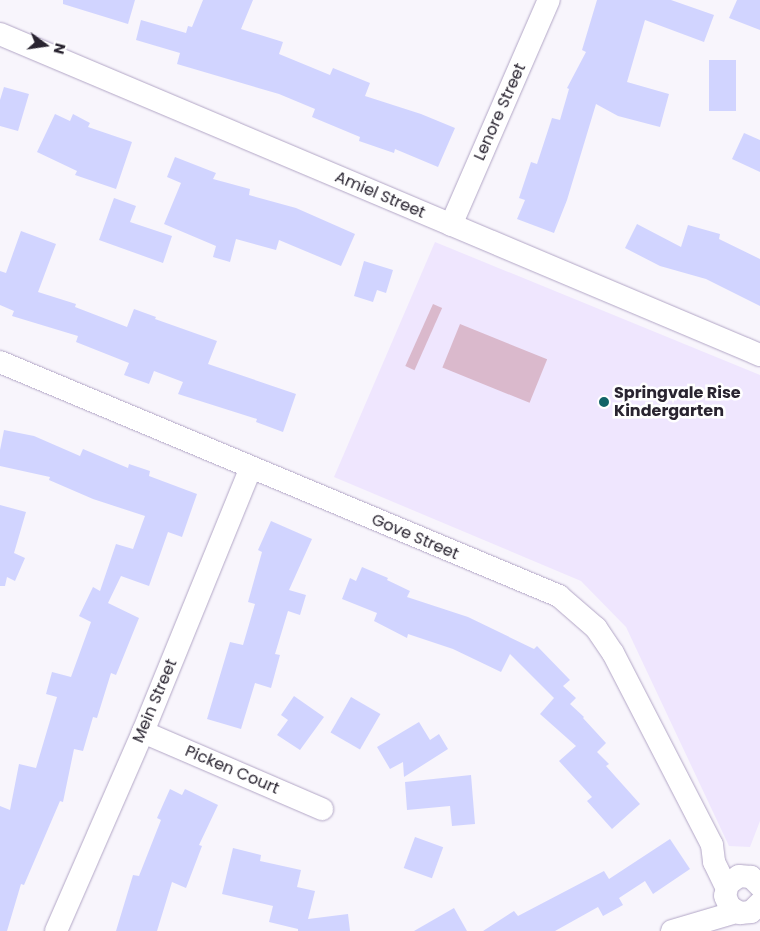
<!DOCTYPE html>
<html>
<head>
<meta charset="utf-8">
<style>
  body { margin:0 }
  #map { position:relative; width:760px; height:931px; overflow:hidden; background:#f8f5fc; font-family:Poppins,sans-serif }
  div>[style] { position:absolute }
  [style*='--x'] { left:calc(var(--x)*1px); top:calc(var(--y)*1px); width:calc(var(--w)*1px); rotate:calc(var(--a)*1deg) }
  .built>* { inset:0; background:#efe6fe }
  .green>* { inset:0; background:#dab9cc; transform-origin:0 0 }
  .building>* { inset:0; background:#d1d4ff; transform-origin:0 0 }
  .roads { filter:drop-shadow(0 0 1px #b2a6c6) drop-shadow(0 0 1px #b2a6c6) }
  .minor>* { height:22px; margin:-11px; padding:0 11px; transform-origin:11px; border-radius:11px; background:#fff }
  .dots>* { width:14px; height:14px; translate:-50% -50%; box-sizing:border-box; border:2px solid #fff; border-radius:50% }
  span { translate:-50% -50%; white-space:nowrap; text-align:center; line-height:1.15; -webkit-text-stroke:5px #fff; paint-order:stroke }
  .street-label { font-size:16px; color:#292430 }
  .poi-label { font-size:16px; color:#292430; font-weight:700 }
  .left { translate:0 -50%; text-align:left }
  .north { position:absolute; left:20px; top:20px; width:50px; height:50px; -webkit-text-stroke:4px #fff; paint-order:stroke; rotate:104deg; font-size:14px; font-weight:700; line-height:20px; text-align:center; color:#292430 }
  .north::after { content:''; display:block; margin:auto; width:18px; height:22px; background:#292430; clip-path:polygon(50% 0,100% 100%,50% 72%,0 100%) }
</style>
</head>
<body>
<div id="map">
  <div class="built">
    <i style="clip-path:polygon(435px 242px,760px 375px,760px 821px,750px 847px,729px 846px,626px 627px,581px 581px,334px 477px)"></i>
  </div>
  <div class="green">
    <i style="left:433px;top:304px;width:10px;height:68px;rotate:24deg"></i>
    <i style="left:460px;top:324px;width:94px;height:47px;rotate:22deg"></i>
  </div>
  <div class="building">
    <i style="clip-path:polygon(63px 0,135px 0,128px 24px,63px 4px)"></i>
    <i style="clip-path:polygon(203px 0,253px 0,241px 29px,283px 42px,279px 54px,330px 75px,333px 68px,370px 83px,365px 96px,421px 114px,455px 128px,438px 167px,395px 149px,394px 153px,359px 141px,360px 137px,312px 117px,315px 109px,279px 94px,177px 64px,180px 53px,136px 40px,141px 20px,186px 33px,188px 26px,192px 27px)"></i>
    <i style="clip-path:polygon(597px 0,671px 0,714px 15px,704px 42px,645px 20px,627px 82px,669px 94px,660px 127px,618px 116px,596px 104px,567px 200px,554px 233px,517px 219px,525px 200px,519px 198px,531px 162px,537px 164px,552px 118px,560px 120px,569px 89px,567px 88px,586px 52px,582px 50px)"></i>
    <i style="clip-path:polygon(737px 0,760px 0,760px 30px,729px 18px)"></i>
    <i style="left:709px;top:60px;width:27px;height:51px"></i>
    <i style="clip-path:polygon(4px 87px,29px 94px,18px 131px,0 126px,0 100px)"></i>
    <i style="clip-path:polygon(55px 114px,70px 121px,73px 114px,90px 123px,88px 127px,132px 142px,116px 189px,75px 175px,77px 171px,37px 152px)"></i>
    <i style="clip-path:polygon(744px 133px,760px 140px,760px 172px,732px 159px)"></i>
    <i style="clip-path:polygon(175px 157px,216px 173px,213px 179px,250px 189px,249px 195px,296px 208px,355px 234px,341px 266px,279px 240px,276px 250px,236px 239px,230px 262px,213px 257px,216px 246px,164px 224px,181px 183px,167px 177px)"></i>
    <i style="clip-path:polygon(114px 198px,136px 206px,130px 222px,172px 236px,163px 263px,99px 240px)"></i>
    <i style="clip-path:polygon(637px 224px,681px 247px,688px 225px,720px 234px,719px 239px,760px 259px,760px 306px,706px 279px,660px 266px,625px 248px)"></i>
    <i style="clip-path:polygon(21px 231px,56px 244px,38px 292px,76px 304px,75px 307px,127px 327px,134px 309px,156px 317px,155px 319px,217px 341px,208px 364px,296px 394px,283px 432px,256px 422px,257px 419px,178px 394px,183px 382px,154px 371px,149px 384px,124px 375px,129px 363px,76px 342px,78px 336px,12px 316px,14px 311px,0 305px,0 271px,6px 273px)"></i>
    <i style="clip-path:polygon(364px 261px,393px 270px,386px 293px,377px 290px,373px 302px,354px 296px)"></i>
    <i style="clip-path:polygon(4px 430px,34px 436px,80px 456px,83px 449px,128px 468px,129px 464px,150px 471px,149px 476px,197px 494px,182px 537px,168px 532px,149px 586px,121px 576px,108px 603px,139px 618px,116px 675px,111px 673px,97px 718px,93px 717px,83px 751px,74px 749px,63px 802px,60px 801px,24px 885px,21px 884px,7px 931px,0 931px,0 806px,10px 810px,19px 764px,36px 768px,57px 697px,46px 694px,52px 672px,71px 677px,91px 622px,79px 616px,93px 587px,100px 591px,116px 544px,133px 549px,145px 516px,93px 499px,49px 480px,50px 477px,0 466px,0 450px)"></i>
    <i style="clip-path:polygon(0 505px,26px 512px,14px 553px,25px 558px,15px 581px,7px 577px,5px 586px,0 586px)"></i>
    <i style="clip-path:polygon(271px 521px,312px 539px,289px 590px,306px 595px,300px 615px,288px 611px,275px 654px,280px 655px,271px 688px,255px 683px,241px 729px,207px 719px,230px 642px,243px 645px,255px 604px,248px 602px,262px 552px,258px 550px)"></i>
    <i style="clip-path:polygon(362px 567px,388px 578px,387px 580px,410px 591px,407px 597px,468px 617px,534px 649px,537px 646px,570px 680px,563px 686px,576px 698px,570px 704px,584px 717px,583px 718px,606px 743px,597px 752px,609px 764px,606px 766px,640px 804px,612px 829px,587px 801px,592px 797px,559px 761px,576px 746px,540px 714px,554px 698px,510px 654px,501px 672px,453px 649px,408px 634px,407px 638px,374px 621px,377px 613px,342px 599px,350px 578px,356px 581px)"></i>
    <i style="clip-path:polygon(294px 696px,324px 717px,300px 750px,277px 735px,288px 720px,281px 715px)"></i>
    <i style="left:351px;top:697px;width:34px;height:41px;rotate:30deg"></i>
    <i style="clip-path:polygon(419px 722px,430px 740px,439px 734px,448px 749px,404px 777px,403px 762px,390px 769px,377px 747px)"></i>
    <i style="clip-path:polygon(471px 775px,475px 824px,452px 826px,450px 806px,407px 810px,405px 782px)"></i>
    <i style="clip-path:polygon(170px 789px,182px 795px,185px 789px,218px 805px,199px 845px,202px 846px,186px 888px,172px 882px,157px 931px,116px 931px,133px 875px,139px 876px,161px 820px,157px 818px)"></i>
    <i style="left:415px;top:837px;width:30px;height:33px;rotate:20deg"></i>
    <i style="clip-path:polygon(670px 839px,690px 869px,653px 894px,645px 881px,619px 898px,623px 905px,603px 916px,598px 907px,555px 931px,483px 931px,514px 911px,518px 916px,604px 871px,609px 879px)"></i>
    <i style="clip-path:polygon(233px 848px,261px 855px,260px 861px,301px 870px,297px 887px,315px 891px,308px 919px,348px 914px,350px 931px,298px 931px,298px 929px,269px 922px,273px 906px,222px 894px)"></i>
    <i style="clip-path:polygon(454px 908px,467px 931px,414px 931px)"></i>
  </div>
  <div class="roads">
    <div class="minor">
      <i style="--x:0;--y:34;--w:825;--a:22.9"></i>
      <i style="--x:451;--y:225;--w:245;--a:-66.5"></i>
      <i style="--x:0;--y:362;--w:606;--a:22.71"></i>
      <i style="--x:559;--y:596;--w:49;--a:40.9"></i>
      <i style="--x:596;--y:628;--w:30;--a:56"></i>
      <i style="--x:613;--y:653;--w:216;--a:62.7"></i>
      <i style="--x:712;--y:845;--w:17;--a:83"></i>
      <i style="--x:714;--y:862;--w:28;--a:64"></i>
      <i style="--x:143;--y:732;--w:195;--a:23.3"></i>
      <i style="--x:760;--y:886;--w:13;--a:-135"></i>
      <i style="--x:751;--y:877;--w:12;--a:-175"></i>
      <i style="--x:739;--y:876;--w:14;--a:144"></i>
      <i style="--x:728;--y:884;--w:12;--a:104"></i>
      <i style="--x:725;--y:896;--w:12;--a:66"></i>
      <i style="--x:730;--y:907;--w:12;--a:31"></i>
      <i style="--x:740;--y:913;--w:11;--a:-5"></i>
      <i style="--x:751;--y:912;--w:13;--a:-45"></i>
      <i style="--x:56;--y:931;--w:217;--a:-66.4"></i>
      <i style="--x:143;--y:732;--w:285;--a:-67.8"></i>
      <i style="--x:672;--y:931;--w:67;--a:-16.5"></i>
    </div>
  </div>
  <div class="dots">
    <i style="left:604px;top:402px;background:#116267"></i>
  </div>
  <div class="street-label">
    <span style="left:500px;top:112px;rotate:-66deg">Lenore Street</span>
    <span style="left:380px;top:195px;rotate:23deg">Amiel Street</span>
    <span style="left:415px;top:537px;rotate:23deg">Gove Street</span>
    <span style="left:155px;top:701px;rotate:-67deg">Mein Street</span>
    <span style="left:232px;top:770px;rotate:23deg">Picken Court</span>
  </div>
  <div class="poi-label">
    <span class="left" style="left:614px;top:402px">Springvale Rise<br>Kindergarten</span>
  </div>
  <div class="north">N</div>
</div>
</body>
</html>
